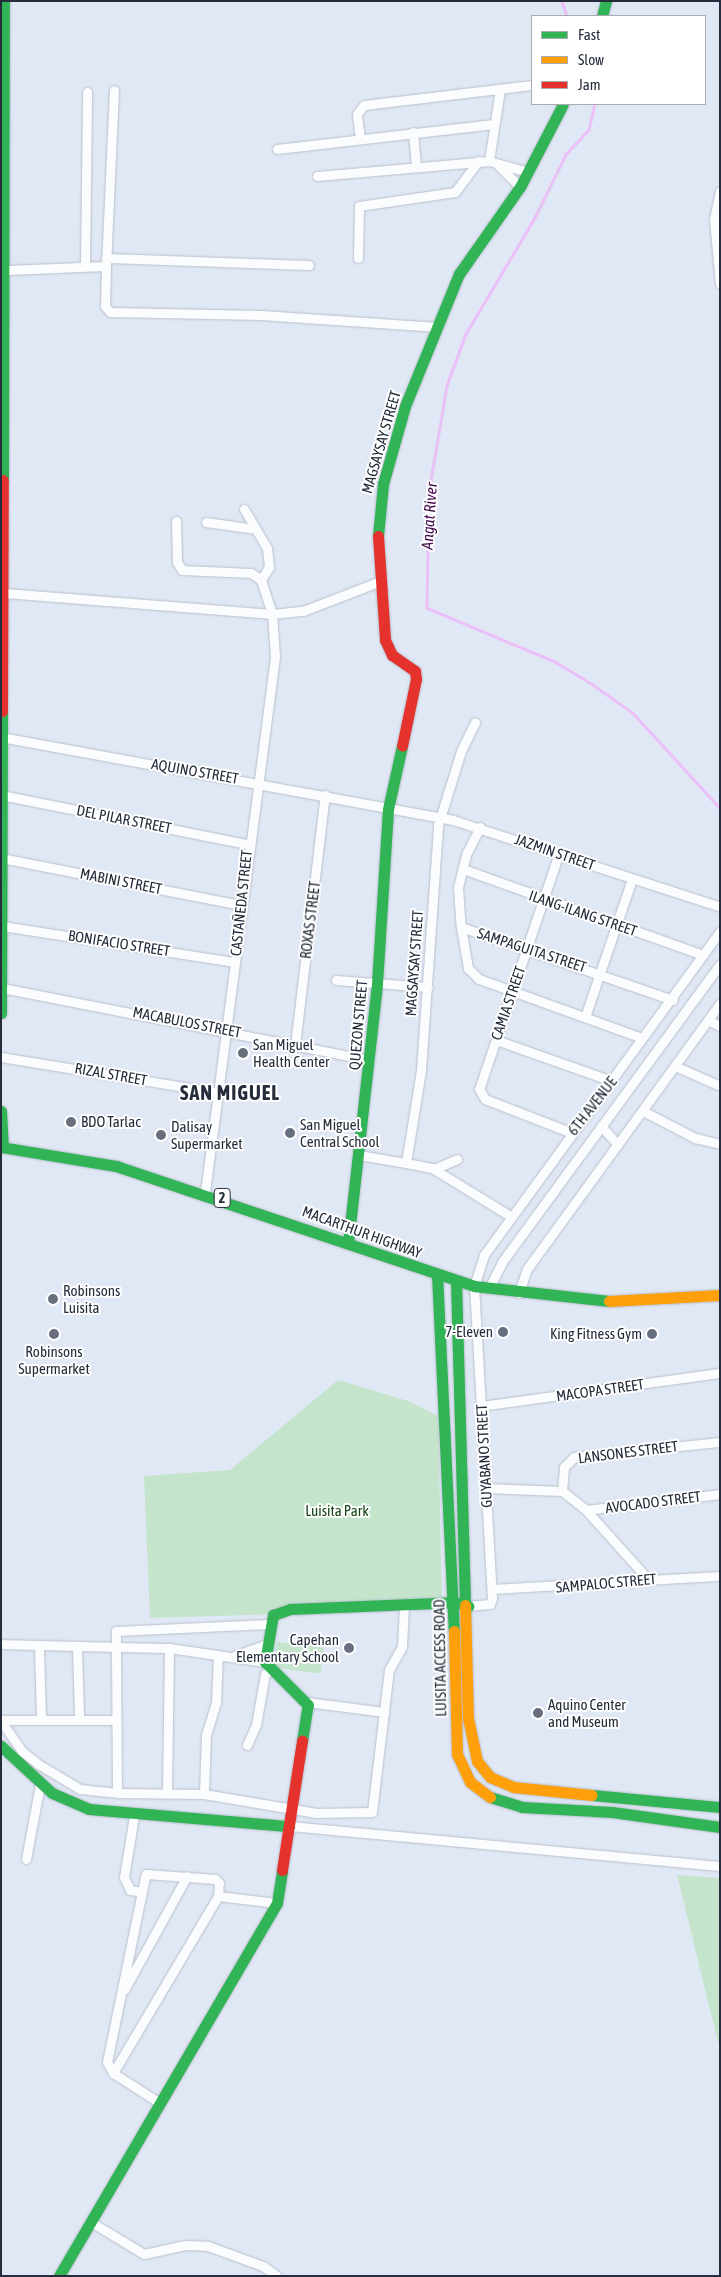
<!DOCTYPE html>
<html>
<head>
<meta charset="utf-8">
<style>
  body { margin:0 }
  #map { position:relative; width:721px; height:2277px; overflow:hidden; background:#e1e8f5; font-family:"Asap Condensed",sans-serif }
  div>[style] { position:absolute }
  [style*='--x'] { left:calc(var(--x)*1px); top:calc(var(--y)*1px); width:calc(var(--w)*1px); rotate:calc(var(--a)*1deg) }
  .green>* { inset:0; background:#c4e5cb; transform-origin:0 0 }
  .stream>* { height:2.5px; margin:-1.25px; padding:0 1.25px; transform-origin:1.25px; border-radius:1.25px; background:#ebbff7 }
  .roads { filter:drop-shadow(0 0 1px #b9c0cd) drop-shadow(0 0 1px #b9c0cd) }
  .street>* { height:9px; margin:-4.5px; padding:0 4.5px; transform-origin:4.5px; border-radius:4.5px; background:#fafcfe }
  .fast>* { height:11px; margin:-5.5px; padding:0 5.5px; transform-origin:5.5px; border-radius:5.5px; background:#30b455 }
  .slow>* { height:11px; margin:-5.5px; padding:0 5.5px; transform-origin:5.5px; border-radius:5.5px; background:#ff9f0a }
  .jam>* { height:11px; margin:-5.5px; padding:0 5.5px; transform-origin:5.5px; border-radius:5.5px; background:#e5322d }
  .dots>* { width:14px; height:14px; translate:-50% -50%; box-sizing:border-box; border:2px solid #fff; border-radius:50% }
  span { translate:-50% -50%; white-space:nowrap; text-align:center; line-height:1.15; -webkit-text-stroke:4px #fff; paint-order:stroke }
  .shield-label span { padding:1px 4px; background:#fff; border:1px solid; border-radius:4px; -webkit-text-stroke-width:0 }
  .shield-label { font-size:14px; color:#252d3c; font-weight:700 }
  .street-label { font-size:15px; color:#252d3c }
  .poi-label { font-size:15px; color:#252d3c }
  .left { translate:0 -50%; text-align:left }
  .right { translate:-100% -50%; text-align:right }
  .park-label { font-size:15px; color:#184616 }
  .water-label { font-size:16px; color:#460b4f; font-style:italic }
  .district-label { font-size:20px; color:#252d3c; font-weight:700; letter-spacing:1px }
  .frame { position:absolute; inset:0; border:2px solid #252d3c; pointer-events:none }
  .legend { position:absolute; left:531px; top:15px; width:175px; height:90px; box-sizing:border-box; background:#fff; border:1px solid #a8abb1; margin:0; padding:6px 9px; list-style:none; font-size:15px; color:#252d3c }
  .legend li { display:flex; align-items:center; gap:10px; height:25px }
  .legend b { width:25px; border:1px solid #a8abb1 }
</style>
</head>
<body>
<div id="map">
  <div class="green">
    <i style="clip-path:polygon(338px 1380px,408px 1401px,438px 1416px,442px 1609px,150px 1618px,144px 1476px,230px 1470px)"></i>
    <i style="left:277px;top:1642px;width:47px;height:26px;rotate:7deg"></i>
    <i style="clip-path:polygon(677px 1875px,720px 1878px,720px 2050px)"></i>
  </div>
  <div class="stream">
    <i style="--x:562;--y:1;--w:16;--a:72"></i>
    <i style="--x:595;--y:104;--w:27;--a:103"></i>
    <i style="--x:589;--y:130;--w:34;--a:133"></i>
    <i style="--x:566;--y:155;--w:70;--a:116.2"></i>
    <i style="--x:535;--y:218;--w:135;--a:120.7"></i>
    <i style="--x:466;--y:334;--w:55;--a:110.1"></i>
    <i style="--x:447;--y:386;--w:108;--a:99.6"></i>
    <i style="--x:429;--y:492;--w:116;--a:91"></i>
    <i style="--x:427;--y:608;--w:138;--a:22.7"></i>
    <i style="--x:554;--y:661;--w:44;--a:31.2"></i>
    <i style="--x:592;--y:684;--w:50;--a:35.3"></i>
    <i style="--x:633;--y:713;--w:129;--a:47.5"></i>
  </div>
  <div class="roads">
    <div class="street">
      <i style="--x:413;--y:132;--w:35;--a:85"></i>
      <i style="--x:360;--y:139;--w:25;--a:-97"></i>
      <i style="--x:357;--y:114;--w:11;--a:-52"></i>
      <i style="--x:364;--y:105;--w:169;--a:-6.8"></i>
      <i style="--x:277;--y:149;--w:216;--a:-6.6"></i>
      <i style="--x:489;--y:161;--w:73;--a:-81.3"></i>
      <i style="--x:499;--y:166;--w:30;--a:45"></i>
      <i style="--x:317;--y:176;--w:173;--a:-5"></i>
      <i style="--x:489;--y:161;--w:41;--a:15.8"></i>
      <i style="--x:720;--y:191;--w:29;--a:102"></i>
      <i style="--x:714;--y:219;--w:65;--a:84.7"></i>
      <i style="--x:106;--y:258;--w:203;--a:2"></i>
      <i style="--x:358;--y:258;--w:52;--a:-88.9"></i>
      <i style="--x:359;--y:206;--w:97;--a:-8.3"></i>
      <i style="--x:455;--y:192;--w:39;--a:-53"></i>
      <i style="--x:85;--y:265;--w:173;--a:-89.3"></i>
      <i style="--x:106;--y:266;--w:40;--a:91.4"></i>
      <i style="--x:105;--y:306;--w:8;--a:50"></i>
      <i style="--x:110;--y:312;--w:151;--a:1.1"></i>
      <i style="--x:261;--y:315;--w:177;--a:3.9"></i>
      <i style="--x:6;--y:270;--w:100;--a:-2.3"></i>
      <i style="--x:106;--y:266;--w:176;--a:-87.4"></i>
      <i style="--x:244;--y:509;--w:45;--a:59.5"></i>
      <i style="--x:267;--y:548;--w:19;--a:84"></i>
      <i style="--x:269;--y:567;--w:15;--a:122"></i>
      <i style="--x:176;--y:521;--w:41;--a:88.6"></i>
      <i style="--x:177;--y:562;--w:9;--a:58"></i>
      <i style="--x:182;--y:570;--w:69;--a:2.5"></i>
      <i style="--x:251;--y:573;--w:12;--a:35"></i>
      <i style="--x:261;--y:580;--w:36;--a:72"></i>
      <i style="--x:272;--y:614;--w:43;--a:86"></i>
      <i style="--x:275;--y:657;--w:540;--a:97.45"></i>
      <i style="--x:206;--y:522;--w:49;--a:8.1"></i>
      <i style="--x:5;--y:593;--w:268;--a:4.5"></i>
      <i style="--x:272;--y:614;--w:31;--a:-6"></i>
      <i style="--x:303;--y:611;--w:80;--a:-21.1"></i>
      <i style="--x:1;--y:737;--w:460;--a:10.4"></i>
      <i style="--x:453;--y:820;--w:281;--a:18"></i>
      <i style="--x:1;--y:795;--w:251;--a:11.3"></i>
      <i style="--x:480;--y:827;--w:31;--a:117"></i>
      <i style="--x:466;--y:855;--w:34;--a:104"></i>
      <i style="--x:458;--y:888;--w:39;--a:86"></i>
      <i style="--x:461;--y:927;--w:224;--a:19"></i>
      <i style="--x:559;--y:853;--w:249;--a:108.7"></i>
      <i style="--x:479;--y:1089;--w:12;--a:59"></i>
      <i style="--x:485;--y:1099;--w:93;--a:21.3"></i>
      <i style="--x:1;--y:858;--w:245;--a:11.1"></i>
      <i style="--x:463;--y:869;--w:255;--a:19.7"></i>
      <i style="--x:2;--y:926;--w:236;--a:8.8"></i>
      <i style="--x:461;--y:927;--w:42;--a:80.3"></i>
      <i style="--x:468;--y:968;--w:16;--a:45"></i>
      <i style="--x:479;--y:979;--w:173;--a:19.9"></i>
      <i style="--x:336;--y:980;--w:92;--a:4.4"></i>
      <i style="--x:2;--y:988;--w:375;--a:11.1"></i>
      <i style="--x:585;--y:1017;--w:146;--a:-71.2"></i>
      <i style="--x:708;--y:1020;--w:13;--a:27"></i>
      <i style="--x:496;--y:1040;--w:123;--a:19.5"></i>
      <i style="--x:295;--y:1045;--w:252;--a:-83.2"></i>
      <i style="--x:1;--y:1057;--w:222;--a:9.3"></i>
      <i style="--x:677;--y:1067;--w:47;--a:23.8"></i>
      <i style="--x:643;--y:1111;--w:59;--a:27.4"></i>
      <i style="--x:695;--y:1138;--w:26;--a:13"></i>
      <i style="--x:601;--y:1126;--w:25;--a:48"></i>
      <i style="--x:359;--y:1155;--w:48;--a:9.7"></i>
      <i style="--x:406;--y:1163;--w:94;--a:-80.8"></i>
      <i style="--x:421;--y:1070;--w:246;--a:-86"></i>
      <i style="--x:438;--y:825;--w:77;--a:-72.7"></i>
      <i style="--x:461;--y:751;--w:32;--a:-64"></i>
      <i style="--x:406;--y:1163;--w:26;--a:11"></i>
      <i style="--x:432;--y:1168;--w:92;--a:31.6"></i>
      <i style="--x:434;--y:1169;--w:25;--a:-23"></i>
      <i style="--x:489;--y:1288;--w:29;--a:-63"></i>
      <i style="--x:502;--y:1262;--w:369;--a:-53.8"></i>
      <i style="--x:519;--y:1293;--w:25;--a:-72"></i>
      <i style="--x:527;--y:1269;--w:329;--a:-54"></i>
      <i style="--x:481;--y:1406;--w:241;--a:-7.9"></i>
      <i style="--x:485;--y:1488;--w:77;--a:2.2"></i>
      <i style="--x:562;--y:1491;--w:31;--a:38"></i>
      <i style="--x:586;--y:1510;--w:91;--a:48.1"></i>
      <i style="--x:562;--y:1491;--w:24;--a:-85"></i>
      <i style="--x:564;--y:1467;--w:14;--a:-45"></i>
      <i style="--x:574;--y:1457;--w:147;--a:-5.9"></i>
      <i style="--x:586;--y:1510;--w:135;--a:-6.8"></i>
      <i style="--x:492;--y:1589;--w:228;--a:-3.3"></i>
      <i style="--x:468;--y:1606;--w:22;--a:-5"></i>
      <i style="--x:490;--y:1604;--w:6;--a:-72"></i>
      <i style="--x:492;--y:1598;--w:313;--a:-93.3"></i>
      <i style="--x:474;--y:1286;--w:33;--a:-72"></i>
      <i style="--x:484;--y:1255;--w:401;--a:-53.9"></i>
      <i style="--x:1;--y:1644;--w:168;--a:1.4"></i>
      <i style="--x:169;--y:1648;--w:145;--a:90.8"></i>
      <i style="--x:39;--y:1647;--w:72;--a:88.4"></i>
      <i style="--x:77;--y:1648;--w:69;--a:88.3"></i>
      <i style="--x:169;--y:1648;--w:97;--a:8.3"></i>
      <i style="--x:234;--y:1656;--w:33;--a:-20"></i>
      <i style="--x:307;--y:1702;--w:78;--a:7.4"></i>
      <i style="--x:1;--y:1720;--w:114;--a:0"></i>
      <i style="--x:1;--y:1721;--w:37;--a:55"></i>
      <i style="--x:22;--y:1751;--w:21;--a:39"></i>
      <i style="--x:38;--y:1764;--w:49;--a:30.8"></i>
      <i style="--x:80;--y:1789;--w:37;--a:6"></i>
      <i style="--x:117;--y:1793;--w:162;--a:-90.4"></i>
      <i style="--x:116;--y:1631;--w:152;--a:-2.6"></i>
      <i style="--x:247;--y:1745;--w:22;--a:-66"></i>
      <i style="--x:256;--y:1725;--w:52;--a:-80"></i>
      <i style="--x:265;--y:1674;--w:6;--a:-39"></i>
      <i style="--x:117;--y:1793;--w:87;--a:0.7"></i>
      <i style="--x:204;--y:1794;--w:114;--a:9.6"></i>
      <i style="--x:316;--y:1813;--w:56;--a:-1"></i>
      <i style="--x:372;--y:1812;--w:143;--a:-83.2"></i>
      <i style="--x:389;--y:1670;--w:26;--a:-61"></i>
      <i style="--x:402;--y:1647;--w:43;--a:-87.3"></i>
      <i style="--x:204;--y:1794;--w:59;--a:-88.1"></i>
      <i style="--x:206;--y:1735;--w:34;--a:-73"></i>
      <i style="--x:216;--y:1703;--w:48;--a:-87.6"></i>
      <i style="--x:134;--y:1816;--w:62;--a:99.3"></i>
      <i style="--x:124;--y:1877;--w:14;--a:65"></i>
      <i style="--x:130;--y:1890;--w:12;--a:9"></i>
      <i style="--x:289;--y:1826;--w:433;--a:5.3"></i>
      <i style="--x:26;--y:1859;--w:76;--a:-79.4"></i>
      <i style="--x:218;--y:1896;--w:59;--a:6.8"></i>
      <i style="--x:124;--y:1990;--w:130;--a:-61.1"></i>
      <i style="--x:113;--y:2073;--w:206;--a:-59.3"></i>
      <i style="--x:218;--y:1896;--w:13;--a:-86"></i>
      <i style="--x:219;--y:1883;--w:6;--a:-135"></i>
      <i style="--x:215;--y:1879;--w:69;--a:-175.9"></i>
      <i style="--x:146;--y:1874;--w:3;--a:108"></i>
      <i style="--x:145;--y:1877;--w:189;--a:101.6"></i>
      <i style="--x:107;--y:2062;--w:13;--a:61"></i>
      <i style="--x:113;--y:2073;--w:56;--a:32.6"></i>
      <i style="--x:91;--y:2222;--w:62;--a:31.1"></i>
      <i style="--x:144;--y:2254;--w:42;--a:-12.4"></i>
      <i style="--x:185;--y:2245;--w:23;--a:2"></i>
      <i style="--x:208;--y:2246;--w:59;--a:20"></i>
      <i style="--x:263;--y:2266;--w:17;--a:36"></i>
    </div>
    <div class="fast">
      <i style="--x:602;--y:16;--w:16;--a:-75"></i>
      <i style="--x:3;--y:480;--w:479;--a:-89.9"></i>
      <i style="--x:378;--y:536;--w:52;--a:-84.5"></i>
      <i style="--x:383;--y:484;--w:81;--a:-74.2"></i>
      <i style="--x:405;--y:406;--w:143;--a:-67.8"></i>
      <i style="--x:459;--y:274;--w:106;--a:-55"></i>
      <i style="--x:520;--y:187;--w:93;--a:-62.6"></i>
      <i style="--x:1;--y:1013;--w:302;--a:-89.8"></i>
      <i style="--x:1;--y:1111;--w:36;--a:87"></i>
      <i style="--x:1;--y:1147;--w:117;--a:9.4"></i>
      <i style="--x:116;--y:1166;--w:378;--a:18.5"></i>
      <i style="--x:474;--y:1286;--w:136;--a:6.3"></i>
      <i style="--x:348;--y:1243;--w:261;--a:-83.6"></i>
      <i style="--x:377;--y:984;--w:175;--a:-86.4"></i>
      <i style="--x:388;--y:809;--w:65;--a:-77.5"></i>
      <i style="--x:437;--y:1274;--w:357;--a:87.3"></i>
      <i style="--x:456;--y:1281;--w:324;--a:88.4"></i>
      <i style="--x:302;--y:1741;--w:36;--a:-81"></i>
      <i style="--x:308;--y:1705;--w:61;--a:-135"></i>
      <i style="--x:265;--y:1662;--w:48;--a:-80.3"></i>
      <i style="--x:273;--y:1615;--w:18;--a:-19"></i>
      <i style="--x:290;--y:1609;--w:164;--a:-2.4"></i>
      <i style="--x:454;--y:1602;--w:15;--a:16"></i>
      <i style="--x:1;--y:1746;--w:69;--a:42.7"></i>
      <i style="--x:52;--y:1793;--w:40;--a:23.4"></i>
      <i style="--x:89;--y:1809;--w:201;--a:4.9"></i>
      <i style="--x:592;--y:1795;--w:129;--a:5.4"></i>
      <i style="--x:490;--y:1797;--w:34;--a:17"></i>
      <i style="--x:522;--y:1807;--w:90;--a:3.2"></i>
      <i style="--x:612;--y:1812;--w:109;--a:7.9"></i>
      <i style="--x:59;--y:2276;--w:432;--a:-59.7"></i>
      <i style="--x:277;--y:1903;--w:33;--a:-81"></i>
    </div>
    <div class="slow">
      <i style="--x:609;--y:1301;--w:111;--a:-3.1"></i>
      <i style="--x:465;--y:1605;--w:113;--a:88.5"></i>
      <i style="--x:468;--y:1718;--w:44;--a:78.2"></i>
      <i style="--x:477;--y:1761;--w:21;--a:51"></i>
      <i style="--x:490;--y:1777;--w:25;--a:23"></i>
      <i style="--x:513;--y:1787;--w:79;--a:5.8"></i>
      <i style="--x:454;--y:1631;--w:123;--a:88.6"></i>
      <i style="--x:457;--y:1754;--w:31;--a:65"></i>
      <i style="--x:470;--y:1782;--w:25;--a:37"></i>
    </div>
    <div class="jam">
      <i style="--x:378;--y:536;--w:104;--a:86.1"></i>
      <i style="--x:385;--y:640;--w:17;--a:65"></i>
      <i style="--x:392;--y:655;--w:28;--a:35"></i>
      <i style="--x:415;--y:671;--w:8;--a:83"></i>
      <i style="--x:416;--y:679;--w:68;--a:101.8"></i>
      <i style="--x:2;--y:711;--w:231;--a:-89.8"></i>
      <i style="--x:282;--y:1870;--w:131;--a:-81.2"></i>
    </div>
  </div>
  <div class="dots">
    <i style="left:243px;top:1053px;background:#676e7d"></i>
    <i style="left:71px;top:1122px;background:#676e7d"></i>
    <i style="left:290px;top:1133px;background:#676e7d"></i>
    <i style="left:161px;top:1135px;background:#676e7d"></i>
    <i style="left:53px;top:1299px;background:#676e7d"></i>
    <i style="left:503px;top:1332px;background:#676e7d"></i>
    <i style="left:54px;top:1334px;background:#676e7d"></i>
    <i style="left:652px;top:1334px;background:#676e7d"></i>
    <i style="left:349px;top:1648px;background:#676e7d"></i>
    <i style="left:538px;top:1713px;background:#676e7d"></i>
  </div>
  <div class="shield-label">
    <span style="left:222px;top:1198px">2</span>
  </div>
  <div class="street-label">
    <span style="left:381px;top:442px;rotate:-74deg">MAGSAYSAY STREET</span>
    <span style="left:195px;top:771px;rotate:10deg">AQUINO STREET</span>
    <span style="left:124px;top:819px;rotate:11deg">DEL PILAR STREET</span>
    <span style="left:555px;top:852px;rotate:19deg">JAZMIN STREET</span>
    <span style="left:121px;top:881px;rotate:11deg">MABINI STREET</span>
    <span style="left:241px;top:903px;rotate:-84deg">CASTAÑEDA STREET</span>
    <span style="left:583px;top:913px;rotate:19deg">ILANG-ILANG STREET</span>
    <span style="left:310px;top:920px;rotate:-83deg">ROXAS STREET</span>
    <span style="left:119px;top:943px;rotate:9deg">BONIFACIO STREET</span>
    <span style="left:532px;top:950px;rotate:18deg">SAMPAGUITA STREET</span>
    <span style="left:414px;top:963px;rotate:-86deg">MAGSAYSAY STREET</span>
    <span style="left:508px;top:1003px;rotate:-71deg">CAMIA STREET</span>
    <span style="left:187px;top:1022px;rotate:11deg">MACABULOS STREET</span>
    <span style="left:358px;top:1025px;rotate:-85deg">QUEZON STREET</span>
    <span style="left:111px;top:1074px;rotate:10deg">RIZAL STREET</span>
    <span style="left:592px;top:1106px;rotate:-52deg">6TH AVENUE</span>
    <span style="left:362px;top:1232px;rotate:20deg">MACARTHUR HIGHWAY</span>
    <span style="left:600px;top:1390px;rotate:-8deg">MACOPA STREET</span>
    <span style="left:628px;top:1452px;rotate:-7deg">LANSONES STREET</span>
    <span style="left:484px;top:1456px;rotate:-93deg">GUYABANO STREET</span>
    <span style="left:653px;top:1502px;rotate:-7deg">AVOCADO STREET</span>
    <span style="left:606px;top:1583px;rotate:-5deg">SAMPALOC STREET</span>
    <span style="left:440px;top:1658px;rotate:-91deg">LUISITA ACCESS ROAD</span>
  </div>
  <div class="poi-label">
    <span class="left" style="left:253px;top:1053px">San Miguel<br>Health Center</span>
    <span class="left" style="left:81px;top:1122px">BDO Tarlac</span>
    <span class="left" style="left:300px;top:1133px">San Miguel<br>Central School</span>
    <span class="left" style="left:171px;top:1135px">Dalisay<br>Supermarket</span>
    <span class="left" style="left:63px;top:1299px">Robinsons<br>Luisita</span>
    <span class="right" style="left:493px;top:1332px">7-Eleven</span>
    <span class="right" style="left:642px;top:1334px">King Fitness Gym</span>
    <span style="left:54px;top:1360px">Robinsons<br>Supermarket</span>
    <span class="right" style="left:339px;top:1648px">Capehan<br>Elementary School</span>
    <span class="left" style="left:548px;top:1713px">Aquino Center<br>and Museum</span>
  </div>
  <div class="park-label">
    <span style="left:337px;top:1511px">Luisita Park</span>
  </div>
  <div class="water-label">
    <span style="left:429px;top:516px;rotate:-86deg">Angat River</span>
  </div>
  <div class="district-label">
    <span style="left:230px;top:1092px">SAN MIGUEL</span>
  </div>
  <div class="frame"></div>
  <ul class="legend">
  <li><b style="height:6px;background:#30b455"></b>Fast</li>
  <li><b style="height:6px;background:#ff9f0a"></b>Slow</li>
  <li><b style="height:6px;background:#e5322d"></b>Jam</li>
  </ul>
</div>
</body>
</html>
